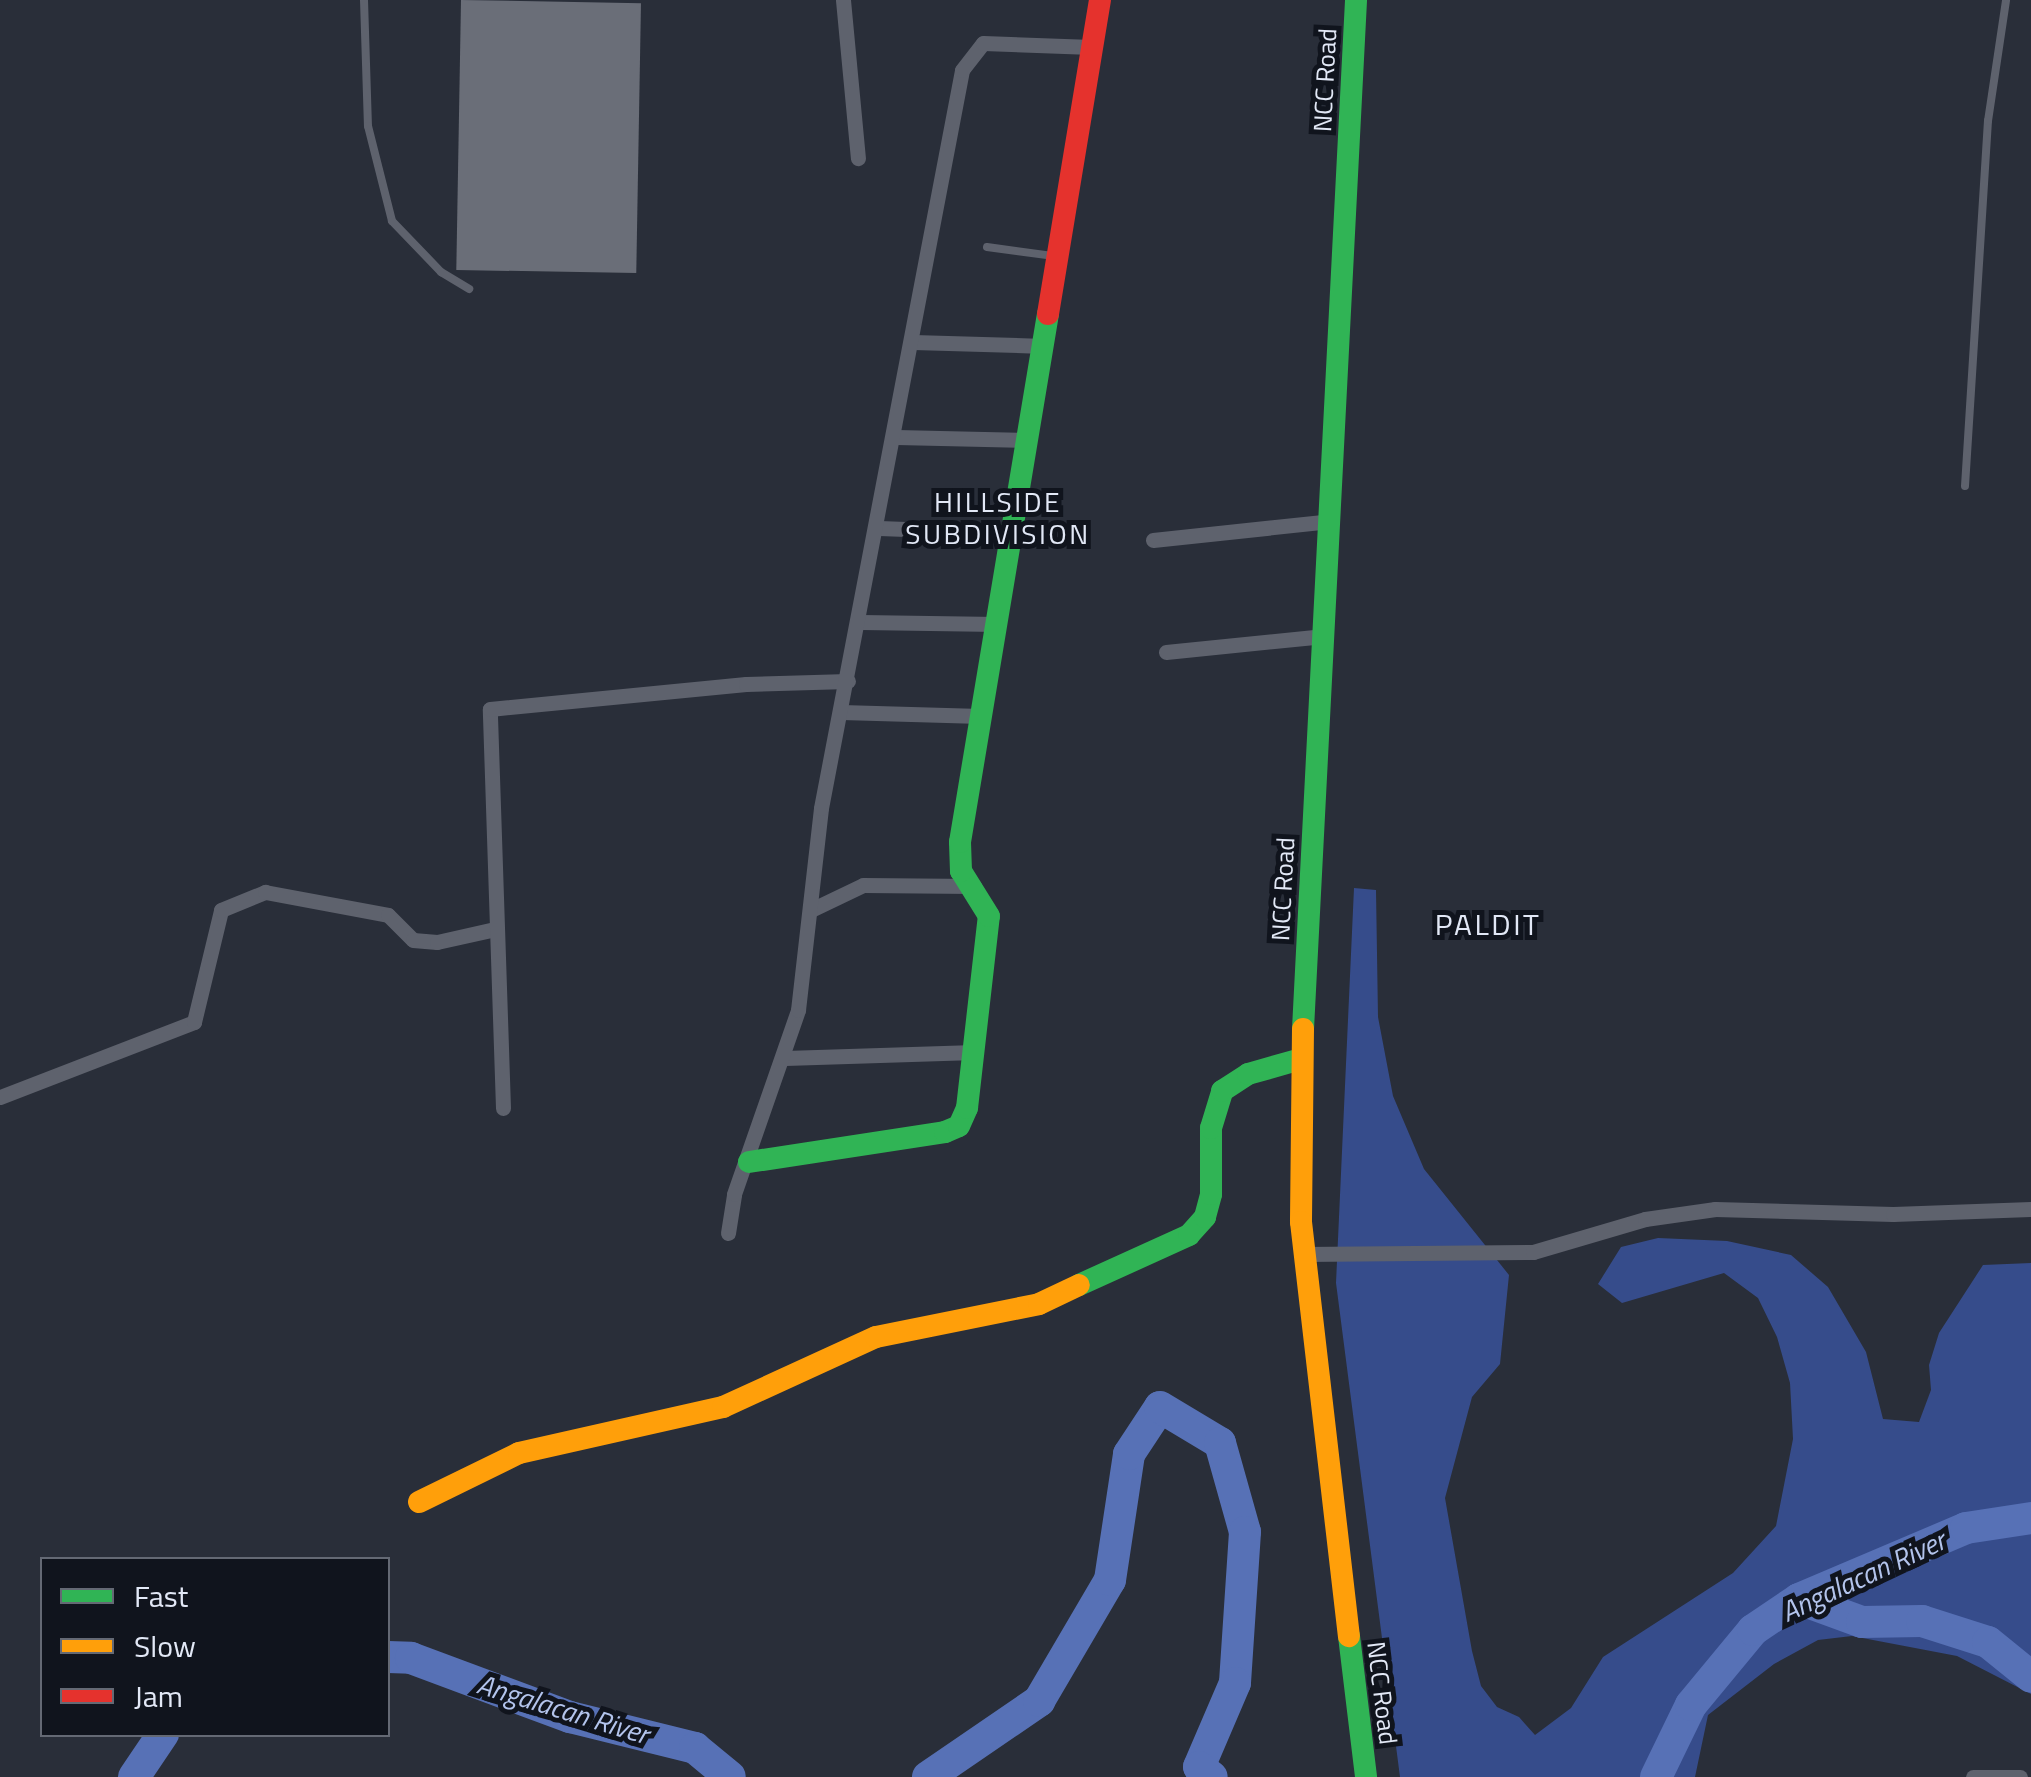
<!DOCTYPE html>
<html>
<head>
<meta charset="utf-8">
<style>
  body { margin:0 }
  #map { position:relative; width:2031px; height:1777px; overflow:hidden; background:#292e39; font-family:"Titillium Web",sans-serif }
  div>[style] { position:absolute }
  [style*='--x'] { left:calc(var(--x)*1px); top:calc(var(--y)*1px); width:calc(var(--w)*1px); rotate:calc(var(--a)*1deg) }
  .forest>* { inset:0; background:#364c8b }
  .river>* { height:32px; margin:-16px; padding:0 16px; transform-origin:16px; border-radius:16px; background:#5771b6 }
  .building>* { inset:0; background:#6a6e78; transform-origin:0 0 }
  .lane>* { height:8px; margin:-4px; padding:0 4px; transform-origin:4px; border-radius:4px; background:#5e626d }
  .street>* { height:15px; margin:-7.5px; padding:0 7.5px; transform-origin:7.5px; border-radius:7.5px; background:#5e626d }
  .fast>* { height:22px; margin:-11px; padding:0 11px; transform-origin:11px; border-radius:11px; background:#30b455 }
  .slow>* { height:22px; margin:-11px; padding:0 11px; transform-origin:11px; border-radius:11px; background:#ff9f0a }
  .jam>* { height:22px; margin:-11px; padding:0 11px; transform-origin:11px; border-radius:11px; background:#e5322d }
  span { translate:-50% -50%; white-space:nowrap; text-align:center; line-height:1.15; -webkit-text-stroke:10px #10141d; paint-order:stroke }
  .street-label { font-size:25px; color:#e2e8f6 }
  .neighbourhood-label { font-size:28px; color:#e2e8f6; letter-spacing:2.5px }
  .water-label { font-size:28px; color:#b3c4ec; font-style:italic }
  .quarter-label { font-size:30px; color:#e2e8f6; letter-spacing:2.5px }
  .legend { position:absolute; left:40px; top:1557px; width:350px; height:180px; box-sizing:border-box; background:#10141d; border:2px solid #646974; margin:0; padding:12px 18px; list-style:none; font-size:30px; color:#e2e8f6 }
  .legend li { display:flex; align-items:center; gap:20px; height:50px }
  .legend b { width:50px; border:2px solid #646974 }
</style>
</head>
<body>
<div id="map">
  <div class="forest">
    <i style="clip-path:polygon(1354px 888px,1376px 890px,1378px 1017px,1393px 1096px,1424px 1169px,1509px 1275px,1500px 1364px,1472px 1397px,1445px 1498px,1472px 1651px,1481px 1686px,1497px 1707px,1519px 1717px,1535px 1735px,1571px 1708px,1603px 1657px,1733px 1573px,1776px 1526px,1793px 1439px,1790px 1383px,1777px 1337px,1758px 1298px,1724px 1273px,1622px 1303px,1598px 1284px,1621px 1247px,1658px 1238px,1727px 1241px,1791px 1255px,1828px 1287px,1866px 1352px,1883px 1419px,1919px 1422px,1931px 1390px,1929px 1365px,1939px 1333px,1983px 1265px,2031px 1263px,2031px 1694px,1957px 1656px,1852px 1636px,1818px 1640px,1774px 1664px,1708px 1715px,1695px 1777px,1400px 1777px,1336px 1283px)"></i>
  </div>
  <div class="river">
    <i style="--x:1799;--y:1599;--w:67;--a:20.1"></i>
    <i style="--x:1862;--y:1622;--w:60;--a:-1"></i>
    <i style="--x:1922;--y:1621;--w:69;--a:17.7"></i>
    <i style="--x:1988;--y:1642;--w:55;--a:39.1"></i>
    <i style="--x:388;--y:1657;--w:23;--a:2"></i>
    <i style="--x:411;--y:1658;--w:170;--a:20.4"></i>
    <i style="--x:570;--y:1717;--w:129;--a:13.9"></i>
    <i style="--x:695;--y:1748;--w:45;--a:39.6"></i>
    <i style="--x:134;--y:1777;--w:52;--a:-56"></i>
    <i style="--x:928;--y:1777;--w:135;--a:-34.4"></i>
    <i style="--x:1039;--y:1701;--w:140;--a:-59.6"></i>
    <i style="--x:1110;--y:1580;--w:127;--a:-81.4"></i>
    <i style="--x:1129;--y:1454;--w:56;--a:-56.6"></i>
    <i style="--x:1160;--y:1407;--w:70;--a:31"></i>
    <i style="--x:1220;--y:1443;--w:92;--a:74.3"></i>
    <i style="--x:1245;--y:1532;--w:151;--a:93.8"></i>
    <i style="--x:1235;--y:1683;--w:91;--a:113.2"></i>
    <i style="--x:1199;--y:1767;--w:16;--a:38"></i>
    <i style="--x:1656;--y:1777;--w:80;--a:-64.1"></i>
    <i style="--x:1691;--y:1705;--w:97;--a:-50.4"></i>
    <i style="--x:1753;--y:1630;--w:55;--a:-34"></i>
    <i style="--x:1799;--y:1599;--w:181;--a:-23"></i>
    <i style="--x:1966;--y:1528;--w:66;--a:-8.7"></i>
  </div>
  <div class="building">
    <i style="left:461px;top:0;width:180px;height:270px;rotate:1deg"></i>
  </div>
  <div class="lane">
    <i style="--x:364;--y:0;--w:126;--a:88.2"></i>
    <i style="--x:368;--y:126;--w:98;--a:75.8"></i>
    <i style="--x:392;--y:221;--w:71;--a:46.1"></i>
    <i style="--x:441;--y:272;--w:33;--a:31"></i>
    <i style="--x:987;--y:247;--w:68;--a:7.7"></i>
    <i style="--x:1965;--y:486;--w:366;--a:-86.4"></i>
    <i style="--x:1988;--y:121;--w:122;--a:-81.5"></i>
  </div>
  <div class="street">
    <i style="--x:843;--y:0;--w:159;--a:84.6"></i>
    <i style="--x:913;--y:342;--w:131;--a:1.7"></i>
    <i style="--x:896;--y:437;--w:133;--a:1.3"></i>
    <i style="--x:879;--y:528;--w:134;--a:2.1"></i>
    <i style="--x:1153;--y:540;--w:178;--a:-6.1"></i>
    <i style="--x:861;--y:622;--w:137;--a:0.8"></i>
    <i style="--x:1166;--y:652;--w:159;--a:-5.8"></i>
    <i style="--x:841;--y:712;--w:140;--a:1.6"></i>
    <i style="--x:813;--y:909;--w:55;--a:-25.6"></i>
    <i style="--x:863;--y:885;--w:111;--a:0.5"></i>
    <i style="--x:785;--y:1058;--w:190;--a:-1.8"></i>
    <i style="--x:0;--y:1097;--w:208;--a:-21.1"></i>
    <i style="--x:194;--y:1022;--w:115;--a:-76.4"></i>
    <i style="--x:221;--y:910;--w:48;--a:-22.2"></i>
    <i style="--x:265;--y:892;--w:125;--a:10.6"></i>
    <i style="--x:388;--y:915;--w:35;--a:45"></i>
    <i style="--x:413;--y:940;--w:24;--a:5"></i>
    <i style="--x:437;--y:942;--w:59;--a:-12.6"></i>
    <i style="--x:503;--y:1108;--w:399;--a:-91.9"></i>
    <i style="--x:490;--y:709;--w:257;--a:-5.6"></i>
    <i style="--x:746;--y:684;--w:102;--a:-1.7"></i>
    <i style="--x:728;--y:1233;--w:39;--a:-81"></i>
    <i style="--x:734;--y:1194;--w:195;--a:-70.8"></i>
    <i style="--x:798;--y:1010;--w:203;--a:-83.5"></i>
    <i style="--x:821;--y:808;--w:751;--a:-79.18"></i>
    <i style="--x:962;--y:70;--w:34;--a:-52"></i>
    <i style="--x:983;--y:43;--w:109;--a:2.1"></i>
    <i style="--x:1303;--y:1254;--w:230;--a:-0.5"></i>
    <i style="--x:1533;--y:1252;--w:117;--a:-16.4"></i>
    <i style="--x:1645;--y:1219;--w:71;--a:-8.1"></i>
    <i style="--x:1715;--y:1209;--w:178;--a:1.6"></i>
    <i style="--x:1893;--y:1214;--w:138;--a:-2.1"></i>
    <i style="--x:1973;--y:1777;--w:47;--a:0"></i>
  </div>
  <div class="fast">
    <i style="--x:1303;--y:1029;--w:1030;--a:-87.05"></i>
    <i style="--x:749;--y:1162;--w:198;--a:-8.7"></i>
    <i style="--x:945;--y:1132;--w:15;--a:-23"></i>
    <i style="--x:959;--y:1126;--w:20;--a:-66"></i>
    <i style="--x:967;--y:1108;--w:193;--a:-83.5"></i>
    <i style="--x:989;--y:916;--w:53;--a:-121.9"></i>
    <i style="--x:961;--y:871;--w:29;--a:-92"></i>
    <i style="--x:960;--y:842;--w:535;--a:-80.54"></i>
    <i style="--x:1079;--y:1285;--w:121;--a:-24.4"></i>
    <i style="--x:1189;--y:1235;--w:24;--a:-48"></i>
    <i style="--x:1205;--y:1217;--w:24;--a:-75"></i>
    <i style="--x:1211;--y:1194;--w:66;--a:-90"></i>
    <i style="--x:1211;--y:1128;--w:39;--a:-73"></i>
    <i style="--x:1222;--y:1091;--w:31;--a:-33"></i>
    <i style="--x:1248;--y:1074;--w:55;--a:-15.8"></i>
    <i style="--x:1349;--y:1636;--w:142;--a:83.1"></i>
  </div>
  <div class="slow">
    <i style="--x:1303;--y:1029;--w:193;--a:90.6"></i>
    <i style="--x:1301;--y:1222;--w:417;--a:83.4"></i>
    <i style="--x:419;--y:1502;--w:111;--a:-26.1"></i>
    <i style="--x:519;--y:1453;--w:209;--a:-12.7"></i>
    <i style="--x:723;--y:1407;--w:168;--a:-24.6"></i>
    <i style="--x:876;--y:1337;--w:166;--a:-11.4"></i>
    <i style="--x:1039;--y:1304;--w:44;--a:-25.4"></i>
  </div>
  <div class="jam">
    <i style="--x:1048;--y:314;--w:318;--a:-80.6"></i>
  </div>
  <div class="street-label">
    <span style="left:1325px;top:80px;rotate:-87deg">NCC Road</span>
    <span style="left:1283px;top:889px;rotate:-87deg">NCC Road</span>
    <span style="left:1382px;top:1693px;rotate:83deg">NCC Road</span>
  </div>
  <div class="neighbourhood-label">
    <span style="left:998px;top:518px">HILLSIDE<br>SUBDIVISION</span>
  </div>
  <div class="water-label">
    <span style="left:1863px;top:1576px;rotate:-25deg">Angalacan River</span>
    <span style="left:563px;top:1709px;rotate:17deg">Angalacan River</span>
  </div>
  <div class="quarter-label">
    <span style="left:1488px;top:924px">PALDIT</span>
  </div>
  <ul class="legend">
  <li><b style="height:12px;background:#30b455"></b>Fast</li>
  <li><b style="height:12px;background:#ff9f0a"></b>Slow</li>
  <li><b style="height:12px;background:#e5322d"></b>Jam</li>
  </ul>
</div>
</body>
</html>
